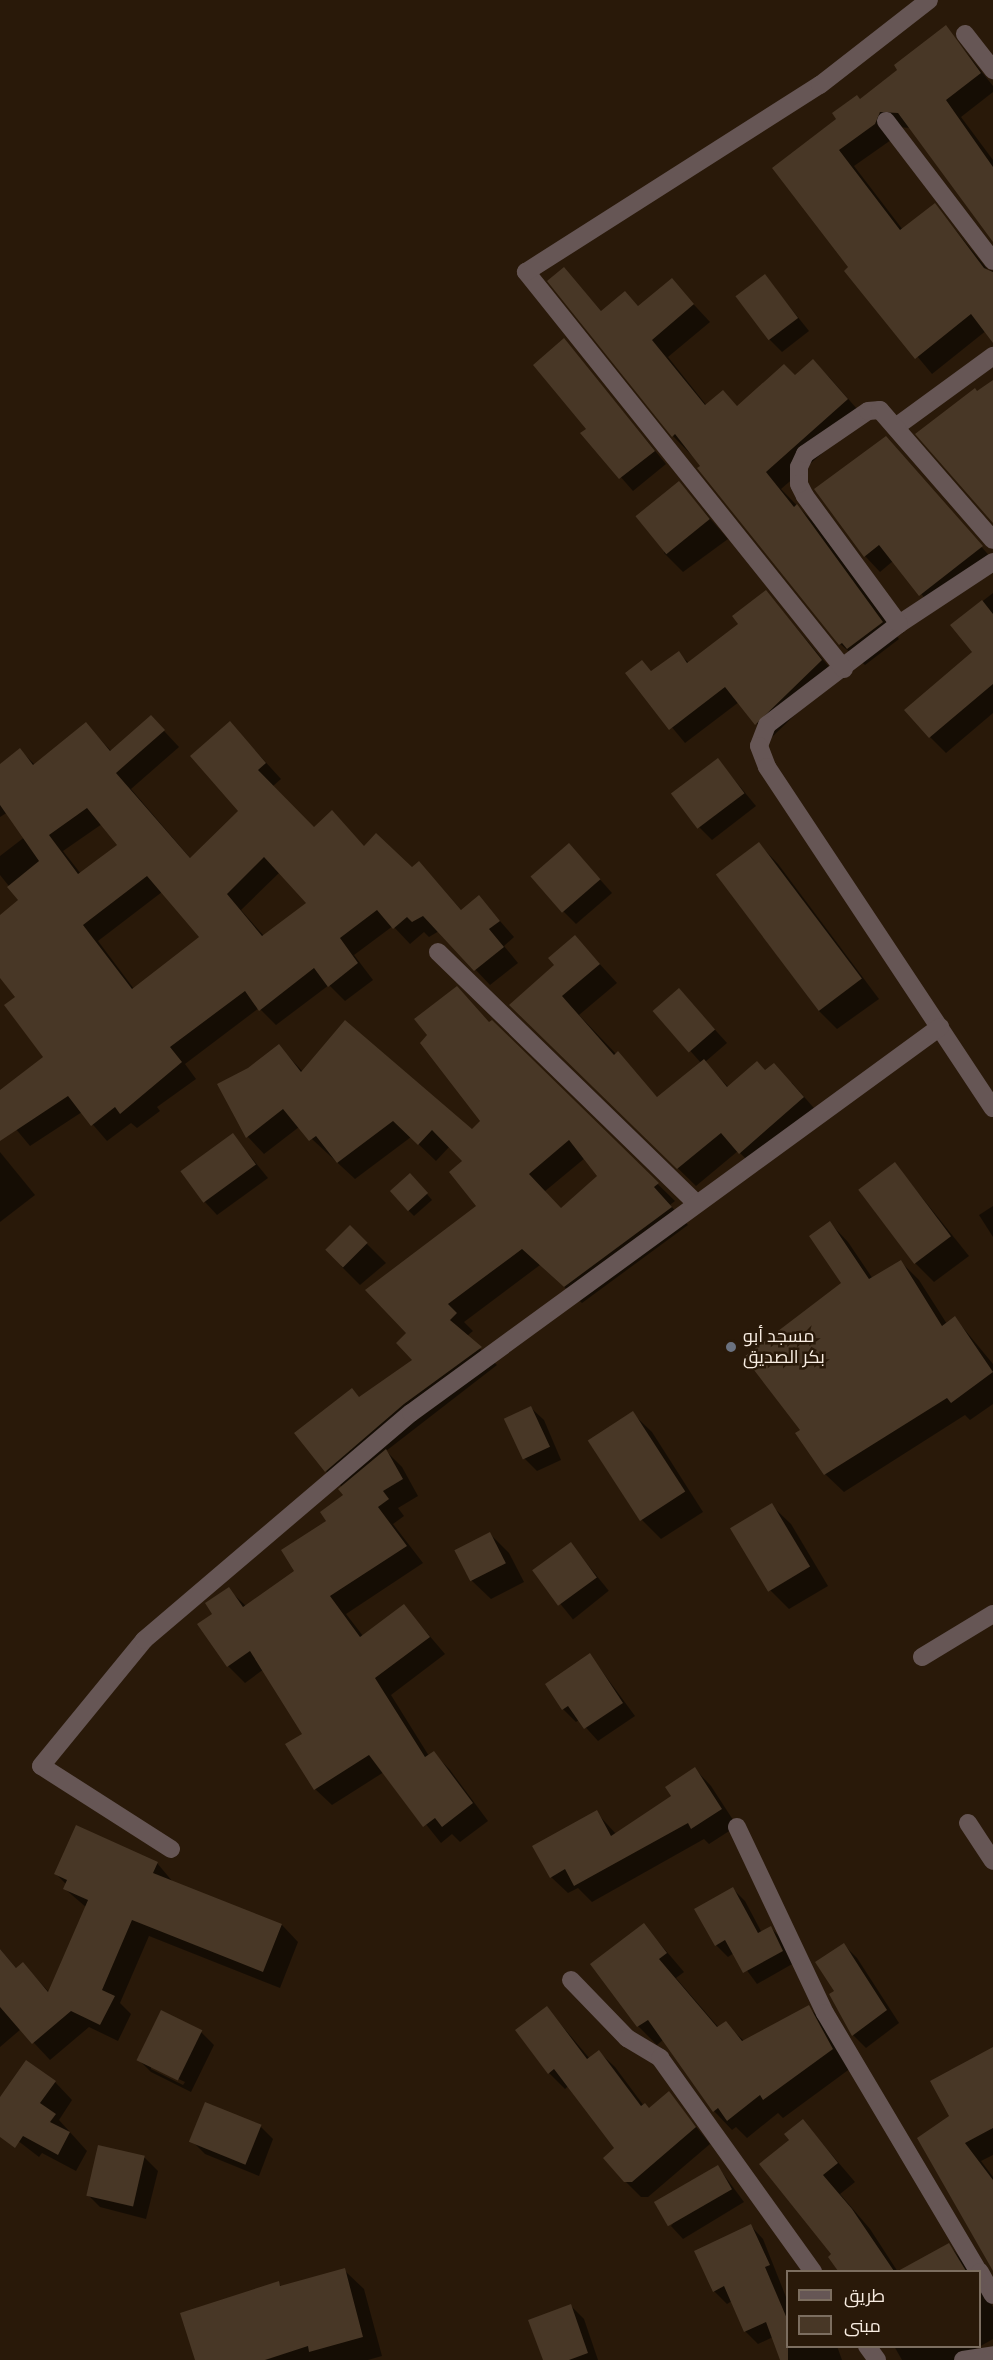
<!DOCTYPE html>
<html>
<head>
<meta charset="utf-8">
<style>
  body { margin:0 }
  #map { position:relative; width:993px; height:2360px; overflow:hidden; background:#291909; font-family:Cabin,Cairo,sans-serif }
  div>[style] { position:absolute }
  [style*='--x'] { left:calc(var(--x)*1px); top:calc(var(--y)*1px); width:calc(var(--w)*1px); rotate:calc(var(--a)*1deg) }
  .shadow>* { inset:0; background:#0007; transform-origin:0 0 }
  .building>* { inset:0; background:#483726; transform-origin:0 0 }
  .street>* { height:18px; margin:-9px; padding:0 9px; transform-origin:9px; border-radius:9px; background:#665655 }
  .dots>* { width:16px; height:16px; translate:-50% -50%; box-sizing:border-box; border:3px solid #291909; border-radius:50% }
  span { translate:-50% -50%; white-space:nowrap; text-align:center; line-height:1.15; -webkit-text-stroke:5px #291909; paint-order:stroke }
  .poi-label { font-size:18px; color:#f8ede2 }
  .left { translate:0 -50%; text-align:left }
  .legend { position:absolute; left:786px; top:2270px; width:195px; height:78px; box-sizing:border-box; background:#291909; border:2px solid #7c6e60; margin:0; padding:8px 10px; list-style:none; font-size:18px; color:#f8ede2 }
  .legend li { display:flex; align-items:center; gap:12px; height:30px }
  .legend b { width:30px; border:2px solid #7c6e60 }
</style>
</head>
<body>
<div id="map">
  <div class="shadow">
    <i style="clip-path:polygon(946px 27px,993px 86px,993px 92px,961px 117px,993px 160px,993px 240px,911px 128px,896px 127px,891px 140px,854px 166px,903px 230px,935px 205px,988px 270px,993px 271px,993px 337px,987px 330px,932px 374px,846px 271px,850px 268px,774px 168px,899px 70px)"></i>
    <i style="clip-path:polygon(564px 269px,602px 312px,625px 293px,639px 307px,671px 280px,710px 322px,668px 357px,707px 406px,738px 408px,795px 377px,813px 361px,830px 378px,864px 417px,781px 489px,814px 523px,899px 639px,865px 665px,840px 644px,702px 466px,673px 436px)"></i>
    <i style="clip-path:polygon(765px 276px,809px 331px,782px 352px,769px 339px)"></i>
    <i style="clip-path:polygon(564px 340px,666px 464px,633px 491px,582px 433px,588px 429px)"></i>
    <i style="clip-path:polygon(886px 438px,993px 560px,935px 610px,893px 561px,880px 572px,865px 556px)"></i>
    <i style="clip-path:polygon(679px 483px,728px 539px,683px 572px,664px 553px)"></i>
    <i style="clip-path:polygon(766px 592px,836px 675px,770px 739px,739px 702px,685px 743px,627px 673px,642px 662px,652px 672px,678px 653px,689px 663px,740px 624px)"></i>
    <i style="clip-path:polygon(993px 593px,993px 713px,946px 753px,930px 737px,974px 653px,952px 625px)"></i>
    <i style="clip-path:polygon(evenodd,151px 717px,179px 747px,131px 789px,191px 859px,240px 811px,230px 723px,281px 779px,273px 786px,314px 829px,434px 879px,462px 911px,479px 897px,514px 937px,504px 946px,518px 963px,490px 985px,439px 931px,429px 937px,424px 932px,410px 944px,393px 926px,354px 955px,373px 980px,345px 1001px,329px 985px,276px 1025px,259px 1008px,185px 1064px,196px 1079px,157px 1107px,160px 1111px,137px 1128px,131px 1123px,107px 1141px,82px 1112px,30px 1146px,0 1110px,0 1092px,45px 1057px,17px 997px,0 975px,0 917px,21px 901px,0 875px,0 856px,26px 836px,8px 812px,0 817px,0 765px,20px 750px,35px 765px,86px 724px,112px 752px,151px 717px,102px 824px,119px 845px,81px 874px,63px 851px,102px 824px,151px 717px,280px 872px,308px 903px,264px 936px,241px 910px,280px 872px,151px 717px,162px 892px,201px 938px,134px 989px,98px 941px,162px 892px)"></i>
    <i style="clip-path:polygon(718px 760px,756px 806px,712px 840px,699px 827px)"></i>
    <i style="clip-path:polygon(759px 844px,778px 864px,879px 999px,837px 1029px,818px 1010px,718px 875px)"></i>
    <i style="clip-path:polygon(581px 858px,612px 893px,576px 924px,563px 911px)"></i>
    <i style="clip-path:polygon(575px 937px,617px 983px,579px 1015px,658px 1098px,701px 1063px,655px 1011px,679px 990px,727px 1043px,705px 1062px,729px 1088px,766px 1072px,792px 1083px,820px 1115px,758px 1171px,738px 1151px,696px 1186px,529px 1023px,556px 966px)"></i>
    <i style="clip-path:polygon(evenodd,492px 1022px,675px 1201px,670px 1205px,688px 1225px,582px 1303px,540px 1265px,464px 1322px,473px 1331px,467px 1336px,497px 1365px,386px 1451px,402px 1467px,418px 1496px,398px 1508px,404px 1516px,393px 1524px,423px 1563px,346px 1614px,363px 1636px,404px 1606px,445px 1654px,391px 1695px,429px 1756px,434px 1753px,450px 1770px,488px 1821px,460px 1842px,452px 1834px,441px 1843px,384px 1772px,332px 1805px,315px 1789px,304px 1734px,264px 1669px,245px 1683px,228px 1666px,214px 1614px,228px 1589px,246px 1606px,296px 1571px,329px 1521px,345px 1495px,343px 1488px,326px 1471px,360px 1398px,414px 1360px,408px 1333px,478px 1206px,465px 1162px,450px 1146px,436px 1161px,411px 1137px,355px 1179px,299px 1127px,264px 1154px,248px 1137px,219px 1084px,249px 1069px,279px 1046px,303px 1072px,472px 1131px,482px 1121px,492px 1022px,585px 1158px,599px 1176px,562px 1210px,544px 1192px,585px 1158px)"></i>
    <i style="clip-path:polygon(233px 1135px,268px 1178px,217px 1215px,205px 1202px)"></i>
    <i style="clip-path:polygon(0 1152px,35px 1195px,0 1222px)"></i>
    <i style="clip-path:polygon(895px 1164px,969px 1256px,934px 1282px,915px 1263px)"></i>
    <i style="clip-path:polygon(416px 1181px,432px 1200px,414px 1216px,408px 1210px)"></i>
    <i style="clip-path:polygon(993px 1206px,993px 1237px,979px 1215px)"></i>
    <i style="clip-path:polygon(830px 1223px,848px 1242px,873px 1279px,901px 1262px,919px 1280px,947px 1324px,955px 1318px,993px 1364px,993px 1404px,970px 1420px,965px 1415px,844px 1492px,825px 1474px,802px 1430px,843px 1283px)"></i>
    <i style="clip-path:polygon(350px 1227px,386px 1263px,360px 1285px,341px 1266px)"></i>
    <i style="clip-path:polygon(531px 1408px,544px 1420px,561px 1460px,537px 1471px,524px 1458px)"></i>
    <i style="clip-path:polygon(632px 1413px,652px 1432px,703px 1512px,661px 1539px,642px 1520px,590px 1440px)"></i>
    <i style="clip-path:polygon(771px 1505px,791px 1524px,828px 1586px,789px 1609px,770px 1590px)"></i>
    <i style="clip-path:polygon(490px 1534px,509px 1553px,524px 1582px,491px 1599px,471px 1580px)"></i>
    <i style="left:571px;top:1544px;width:60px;height:46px;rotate:51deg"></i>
    <i style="clip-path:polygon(590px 1655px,635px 1716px,598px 1741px,579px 1720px,576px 1722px,563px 1709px)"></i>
    <i style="clip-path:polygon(695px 1769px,711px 1786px,737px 1826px,709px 1844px,704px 1839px,592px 1902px,578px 1888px,568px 1893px,551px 1877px,596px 1812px,616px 1834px,673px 1796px)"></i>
    <i style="clip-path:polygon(157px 1863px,173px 1882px,282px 1925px,298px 1942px,280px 1988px,149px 1936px,120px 2003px,131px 2014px,118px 2041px,89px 2027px,50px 2060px,21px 2029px,0 2047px,0 1949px,17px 1969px,23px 1964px,49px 1992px,87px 1908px,65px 1889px,67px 1885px,56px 1874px)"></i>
    <i style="clip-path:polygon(733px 1889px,745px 1901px,762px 1933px,771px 1928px,783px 1940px,794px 1963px,757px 1984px,734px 1953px,728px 1957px,716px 1945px)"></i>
    <i style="clip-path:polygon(644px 1925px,684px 1972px,676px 1978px,719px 2028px,725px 2023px,744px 2041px,808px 2007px,827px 2025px,851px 2068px,783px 2118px,778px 2113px,747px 2138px,736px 2127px,732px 2130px,714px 2111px,663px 2040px,657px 2045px,638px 2026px,592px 1964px)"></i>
    <i style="clip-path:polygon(844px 1945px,857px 1958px,899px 2023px,866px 2048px,853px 2035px,837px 1992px)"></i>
    <i style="clip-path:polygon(547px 2008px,590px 2059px,599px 2052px,615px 2067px,644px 2106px,649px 2110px,669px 2093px,710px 2144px,648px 2197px,641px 2197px,625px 2181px,616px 2149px,568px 2086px,565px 2089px,549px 2073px)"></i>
    <i style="clip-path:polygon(evenodd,162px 2012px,201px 2032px,214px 2045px,191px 2092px,151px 2072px,138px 2059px,162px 2012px,151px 2066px,185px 2082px,183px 2085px,151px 2069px,151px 2066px)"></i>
    <i style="clip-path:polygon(993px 2048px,993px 2155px,981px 2161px,993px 2177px,993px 2269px,950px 2116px)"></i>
    <i style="clip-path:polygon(55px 2082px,72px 2100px,59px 2120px,87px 2151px,76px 2171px,42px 2153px,39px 2157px,0 2127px,0 2099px)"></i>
    <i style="clip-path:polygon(803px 2121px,855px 2182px,840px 2194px,870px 2229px,898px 2272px,852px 2272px,791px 2140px)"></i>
    <i style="clip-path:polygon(260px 2126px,273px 2139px,259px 2176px,205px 2154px,192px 2141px)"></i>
    <i style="clip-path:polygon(99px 2147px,145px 2158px,158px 2171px,146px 2219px,100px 2207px,87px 2194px)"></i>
    <i style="clip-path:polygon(718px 2167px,744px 2202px,683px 2239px,671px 2226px)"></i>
    <i style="clip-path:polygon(751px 2226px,763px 2239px,788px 2302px,788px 2346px,837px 2346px,842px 2360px,782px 2360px,773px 2337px,758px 2344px,745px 2331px,732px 2301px,727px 2304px,714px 2291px)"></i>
    <i style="clip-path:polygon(949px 2245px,972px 2272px,901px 2272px)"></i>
    <i style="clip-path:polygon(344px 2270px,364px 2289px,382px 2356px,368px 2360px,197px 2360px,278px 2283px,282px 2287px)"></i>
    <i style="clip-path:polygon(980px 2284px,993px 2307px,993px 2339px,956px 2360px,902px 2360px,894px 2346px,980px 2346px)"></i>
    <i style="clip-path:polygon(571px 2306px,584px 2319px,598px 2360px,544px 2360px)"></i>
  </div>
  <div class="building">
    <i style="clip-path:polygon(946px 25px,981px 73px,946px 100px,993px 167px,993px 242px,898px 113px,880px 112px,875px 124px,839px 150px,900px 230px,935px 203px,984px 268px,993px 272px,993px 343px,971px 314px,915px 359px,844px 271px,848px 267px,772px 168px,836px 119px,832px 113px,857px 95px,860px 99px,897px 70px,894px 65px)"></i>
    <i style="clip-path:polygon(564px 267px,601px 311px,625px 291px,638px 306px,672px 278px,694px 304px,652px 340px,705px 405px,723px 390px,737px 406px,784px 364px,795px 375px,813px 359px,848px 399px,766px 472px,794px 507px,797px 504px,883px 622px,847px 649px,842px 643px,839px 645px,697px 468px,700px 466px,675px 434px,672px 437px,547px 281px)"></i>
    <i style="left:765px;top:274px;width:55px;height:37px;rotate:53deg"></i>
    <i style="clip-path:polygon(564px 338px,655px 451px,619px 479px,580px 433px,586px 429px,533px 365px)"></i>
    <i style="clip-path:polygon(993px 380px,993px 523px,915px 434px,975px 388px,977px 391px)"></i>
    <i style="clip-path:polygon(886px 436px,983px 546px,919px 596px,879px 545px,864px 557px,814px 489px)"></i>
    <i style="left:679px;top:481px;width:49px;height:56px;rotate:51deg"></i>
    <i style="clip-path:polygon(766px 590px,822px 660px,755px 725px,725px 687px,669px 730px,625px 673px,642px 660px,651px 671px,679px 651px,687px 663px,738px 624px,732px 616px)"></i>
    <i style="clip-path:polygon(982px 600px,993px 614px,993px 684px,929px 738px,904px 710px,972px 652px,950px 625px)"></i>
    <i style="clip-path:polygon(evenodd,151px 715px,165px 730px,116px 773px,190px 858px,238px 811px,190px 756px,230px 721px,266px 763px,258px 770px,314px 827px,332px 810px,364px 846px,376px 833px,412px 867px,419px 861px,461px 910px,479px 895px,500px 921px,489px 929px,504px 947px,474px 971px,423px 916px,412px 922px,407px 917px,393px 929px,377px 910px,340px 938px,358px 963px,328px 987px,314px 968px,259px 1011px,245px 991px,170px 1047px,182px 1062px,120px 1114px,115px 1107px,91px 1126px,68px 1096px,0 1141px,0 1090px,43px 1057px,4px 1005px,15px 997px,0 978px,0 915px,18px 900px,7px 887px,39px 861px,0 805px,0 764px,20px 748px,33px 765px,86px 722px,110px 751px,151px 715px,87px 808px,117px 845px,78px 874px,49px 835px,87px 808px,151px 715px,264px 857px,306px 903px,262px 936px,227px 894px,264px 857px,151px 715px,147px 876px,199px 937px,132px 989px,83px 925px,147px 876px)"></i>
    <i style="left:718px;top:758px;width:44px;height:59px;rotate:53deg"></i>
    <i style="left:759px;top:842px;width:171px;height:54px;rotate:53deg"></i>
    <i style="left:569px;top:843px;width:48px;height:51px;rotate:49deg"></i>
    <i style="clip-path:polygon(575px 935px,600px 964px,562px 996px,614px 1055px,618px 1051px,657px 1097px,704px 1059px,727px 1087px,757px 1061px,765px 1070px,774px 1063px,804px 1097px,739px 1154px,721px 1133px,677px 1169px,509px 1005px,554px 965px,548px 958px)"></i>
    <i style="clip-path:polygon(evenodd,457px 986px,489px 1022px,492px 1020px,659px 1183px,654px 1187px,672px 1207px,564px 1287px,522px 1249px,448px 1304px,457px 1313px,450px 1320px,482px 1347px,404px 1404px,325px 1472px,294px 1433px,352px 1388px,359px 1397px,412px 1360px,396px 1343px,406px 1333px,365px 1290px,476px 1206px,449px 1172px,462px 1161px,432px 1130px,418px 1145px,393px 1121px,337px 1163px,316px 1136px,309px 1141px,283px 1109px,246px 1138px,217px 1084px,248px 1068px,279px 1044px,301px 1072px,345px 1020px,472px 1129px,480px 1121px,420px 1043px,427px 1035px,414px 1019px,457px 986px,569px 1140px,597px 1176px,561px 1208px,529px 1174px,569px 1140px)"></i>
    <i style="left:679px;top:988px;width:55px;height:35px;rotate:49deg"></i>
    <i style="left:233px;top:1133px;width:39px;height:65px;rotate:54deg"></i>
    <i style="left:895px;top:1162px;width:93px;height:46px;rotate:53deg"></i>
    <i style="left:410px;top:1173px;width:27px;height:27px;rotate:48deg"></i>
    <i style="clip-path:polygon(830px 1221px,869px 1279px,901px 1260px,942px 1326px,955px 1316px,993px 1372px,951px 1403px,947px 1398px,824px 1475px,795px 1433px,800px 1430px,744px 1357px,841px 1283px,809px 1236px)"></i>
    <i style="left:350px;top:1225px;width:25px;height:35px;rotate:45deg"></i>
    <i style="left:531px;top:1406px;width:45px;height:30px;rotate:65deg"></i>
    <i style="left:633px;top:1411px;width:96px;height:54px;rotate:57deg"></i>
    <i style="clip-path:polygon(386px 1449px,403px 1479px,383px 1491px,389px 1499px,378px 1507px,407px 1546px,330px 1596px,360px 1637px,404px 1604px,430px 1637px,375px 1678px,425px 1757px,434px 1751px,473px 1803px,442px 1827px,435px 1818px,423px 1827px,369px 1755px,314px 1790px,285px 1744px,302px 1734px,250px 1651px,227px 1667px,197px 1624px,212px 1614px,205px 1603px,229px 1587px,243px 1607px,294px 1571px,281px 1550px,326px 1521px,320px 1512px,343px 1495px,338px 1489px)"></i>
    <i style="left:772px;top:1503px;width:74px;height:49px;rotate:59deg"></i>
    <i style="left:490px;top:1532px;width:35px;height:40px;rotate:63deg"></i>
    <i style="left:571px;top:1542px;width:44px;height:48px;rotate:54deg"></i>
    <i style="clip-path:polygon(590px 1653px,623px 1703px,584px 1729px,568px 1706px,562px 1710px,545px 1684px)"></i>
    <i style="clip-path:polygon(695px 1767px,722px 1809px,691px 1829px,688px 1823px,574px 1886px,565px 1869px,550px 1878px,532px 1846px,597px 1810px,611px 1836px,671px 1796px,665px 1787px)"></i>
    <i style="clip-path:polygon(76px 1825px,158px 1862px,153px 1873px,282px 1924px,263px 1972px,132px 1920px,102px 1990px,115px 1996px,100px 2025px,71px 2011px,32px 2044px,0 2007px,0 1949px,16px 1968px,23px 1962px,48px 1992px,88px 1900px,63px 1889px,67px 1880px,54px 1874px)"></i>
    <i style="clip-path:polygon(733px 1887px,758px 1933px,771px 1926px,783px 1951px,743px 1973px,725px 1940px,715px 1946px,694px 1909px)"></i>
    <i style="clip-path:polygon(644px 1923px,667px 1953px,659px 1959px,717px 2027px,726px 2021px,742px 2041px,809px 2005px,833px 2049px,763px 2100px,760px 2095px,727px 2121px,718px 2108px,713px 2112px,648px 2020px,637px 2027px,590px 1964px)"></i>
    <i style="clip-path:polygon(844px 1943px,887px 2010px,852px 2036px,829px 1994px,834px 1991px,815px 1962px)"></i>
    <i style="clip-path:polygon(547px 2006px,587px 2059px,599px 2050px,641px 2106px,645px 2103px,649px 2108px,669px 2091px,696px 2127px,632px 2182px,624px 2182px,603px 2158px,614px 2148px,554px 2069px,548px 2074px,515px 2030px)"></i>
    <i style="left:161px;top:2010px;width:46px;height:56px;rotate:26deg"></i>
    <i style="clip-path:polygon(993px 2047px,993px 2128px,965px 2143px,993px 2180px,993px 2271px,917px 2138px,949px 2116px,930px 2081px)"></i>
    <i style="clip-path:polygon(26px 2060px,56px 2081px,40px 2103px,56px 2114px,50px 2122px,70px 2132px,58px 2155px,23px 2136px,15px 2148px,0 2137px,0 2097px)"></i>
    <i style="left:205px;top:2102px;width:61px;height:43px;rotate:22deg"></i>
    <i style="clip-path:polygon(803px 2119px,838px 2163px,823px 2175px,852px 2209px,894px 2271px,838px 2271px,828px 2257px,831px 2254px,759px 2164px,789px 2140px,784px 2134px)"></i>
    <i style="left:98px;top:2145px;width:48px;height:52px;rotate:13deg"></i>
    <i style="left:718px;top:2165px;width:28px;height:74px;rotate:60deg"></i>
    <i style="clip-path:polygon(751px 2224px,770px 2265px,765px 2267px,788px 2321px,788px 2360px,780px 2360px,766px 2322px,744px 2332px,724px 2286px,713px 2292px,694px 2251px)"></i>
    <i style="clip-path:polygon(949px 2243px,966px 2271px,898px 2271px)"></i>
    <i style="clip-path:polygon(345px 2268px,363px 2337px,309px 2352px,308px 2346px,265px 2360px,195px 2360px,180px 2313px,279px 2281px,280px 2286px)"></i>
    <i style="clip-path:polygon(571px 2304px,588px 2353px,569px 2360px,543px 2360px,528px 2320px)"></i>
  </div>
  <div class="street">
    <i style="--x:965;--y:34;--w:46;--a:52.1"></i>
    <i style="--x:886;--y:121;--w:176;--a:52.6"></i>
    <i style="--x:897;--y:426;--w:119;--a:-36.1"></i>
    <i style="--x:993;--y:562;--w:113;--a:146.6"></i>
    <i style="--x:899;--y:624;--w:166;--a:142.6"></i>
    <i style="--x:767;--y:725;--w:22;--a:111"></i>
    <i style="--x:759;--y:746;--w:22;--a:69"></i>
    <i style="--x:767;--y:767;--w:409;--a:56.5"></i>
    <i style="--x:899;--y:624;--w:159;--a:-126.3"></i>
    <i style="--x:805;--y:496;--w:13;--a:-117"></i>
    <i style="--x:799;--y:484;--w:17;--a:-90"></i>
    <i style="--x:799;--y:467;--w:14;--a:-65"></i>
    <i style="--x:805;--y:454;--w:76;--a:-34.3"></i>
    <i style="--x:868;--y:411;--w:12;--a:-5"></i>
    <i style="--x:880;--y:410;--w:172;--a:49"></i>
    <i style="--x:844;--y:669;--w:509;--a:-128.69"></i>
    <i style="--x:526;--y:272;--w:348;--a:-32.5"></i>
    <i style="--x:820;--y:85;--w:138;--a:-37.9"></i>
    <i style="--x:438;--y:952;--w:361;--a:44.2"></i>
    <i style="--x:922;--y:1657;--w:83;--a:-31.2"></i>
    <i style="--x:968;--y:1823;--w:45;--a:56.7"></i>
    <i style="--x:737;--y:1827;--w:206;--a:64.7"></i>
    <i style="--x:825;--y:2013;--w:301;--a:59.3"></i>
    <i style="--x:171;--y:1849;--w:154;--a:-147.4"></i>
    <i style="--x:41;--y:1766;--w:163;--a:-50.7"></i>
    <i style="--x:144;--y:1640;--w:350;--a:-40.4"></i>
    <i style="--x:411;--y:1413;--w:655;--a:-36.12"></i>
    <i style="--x:571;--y:1980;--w:81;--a:46"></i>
    <i style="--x:627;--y:2038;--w:39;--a:31"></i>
    <i style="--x:660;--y:2058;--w:263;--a:54.4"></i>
    <i style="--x:980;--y:2272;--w:26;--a:61"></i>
    <i style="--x:867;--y:2346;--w:17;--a:54"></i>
    <i style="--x:963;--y:2360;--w:30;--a:-9"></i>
  </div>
  <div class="dots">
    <i style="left:731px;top:1347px;background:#6b7280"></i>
  </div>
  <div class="poi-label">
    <span class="left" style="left:743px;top:1347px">مسجد أبو<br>بكر الصديق</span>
  </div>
  <ul class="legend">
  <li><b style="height:8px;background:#665655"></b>طريق</li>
  <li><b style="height:16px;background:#483726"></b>مبنى</li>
  </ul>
</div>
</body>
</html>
